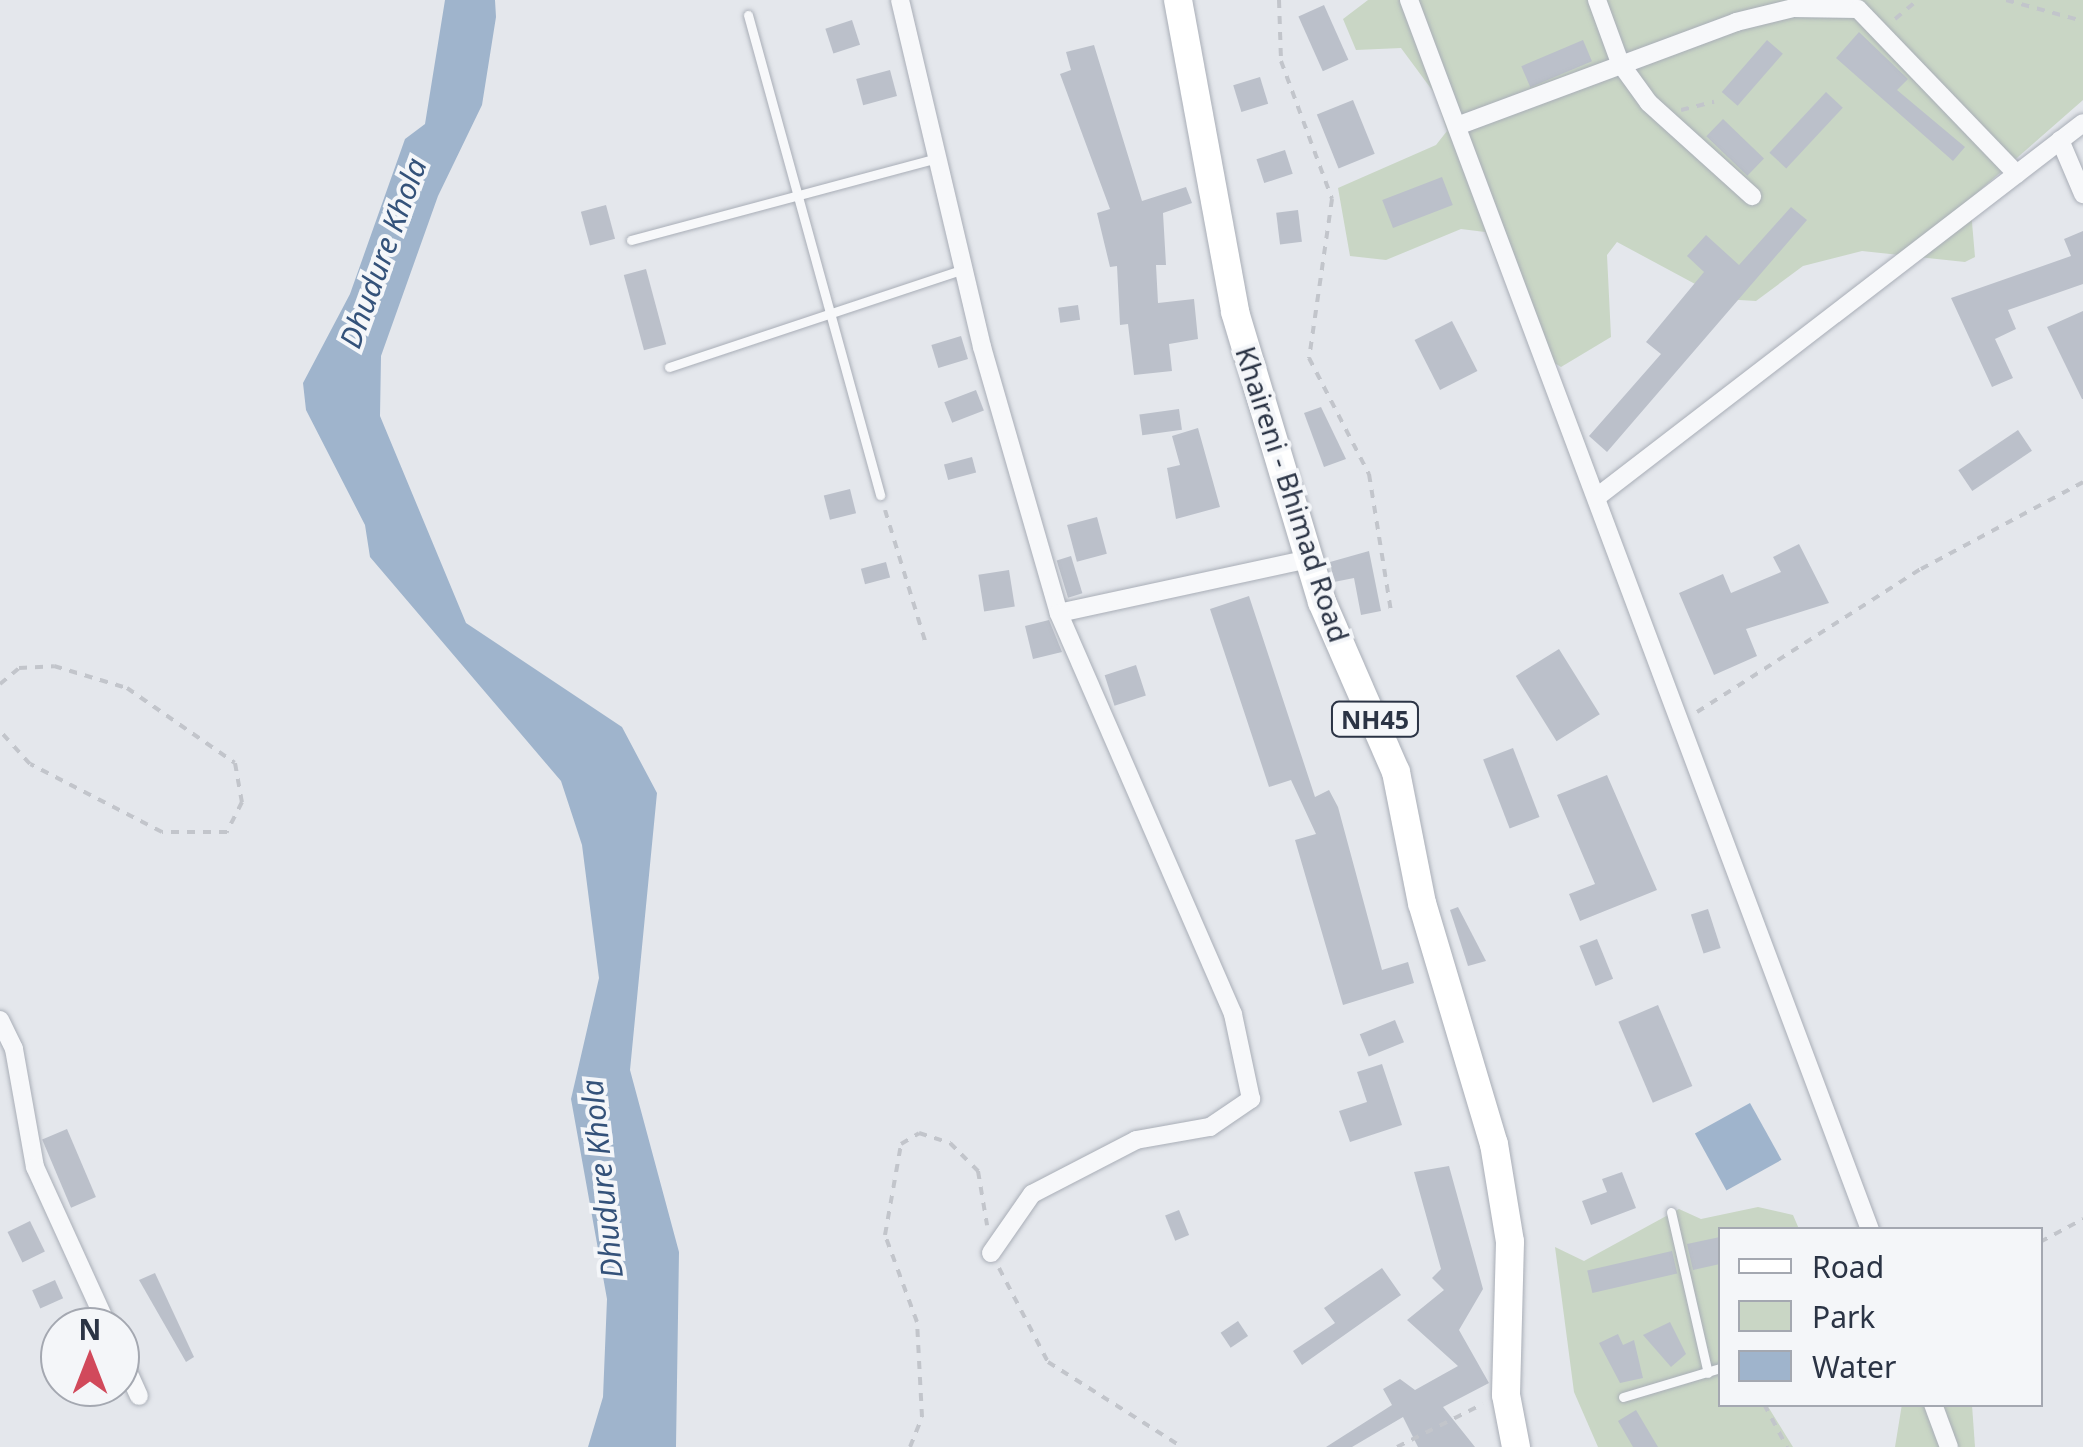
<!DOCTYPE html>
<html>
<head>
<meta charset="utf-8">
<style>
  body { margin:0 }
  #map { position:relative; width:2083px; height:1447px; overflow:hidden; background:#e4e7ec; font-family:"Noto Sans",sans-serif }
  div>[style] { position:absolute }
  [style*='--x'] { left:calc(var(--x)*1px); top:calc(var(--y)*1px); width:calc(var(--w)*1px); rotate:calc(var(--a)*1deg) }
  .green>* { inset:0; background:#c9d6c5 }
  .water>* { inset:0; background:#9fb4cc; transform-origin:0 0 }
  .building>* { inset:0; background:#bbc0ca; transform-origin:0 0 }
  .path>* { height:4px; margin-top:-2px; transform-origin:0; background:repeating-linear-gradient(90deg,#c2c5cb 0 8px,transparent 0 16px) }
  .roads { filter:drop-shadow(0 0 2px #a9aeb7) drop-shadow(0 0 2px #a9aeb7) }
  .lane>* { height:9px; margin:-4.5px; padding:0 4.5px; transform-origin:4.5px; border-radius:4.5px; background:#f7f8fa }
  .street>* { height:18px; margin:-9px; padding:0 9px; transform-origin:9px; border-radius:9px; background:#f7f8fa }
  .primary>* { height:28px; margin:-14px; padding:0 14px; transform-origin:14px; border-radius:14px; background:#fff }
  span { translate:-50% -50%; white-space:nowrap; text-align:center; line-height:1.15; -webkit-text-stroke:8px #f4f6f9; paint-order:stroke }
  .shield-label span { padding:2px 8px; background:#f4f6f9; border:2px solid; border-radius:8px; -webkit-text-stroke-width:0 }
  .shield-label { font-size:25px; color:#2b3445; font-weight:700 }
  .street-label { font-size:28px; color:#2b3445 }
  .water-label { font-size:30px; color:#34527a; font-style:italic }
  .legend { position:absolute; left:1718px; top:1227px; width:325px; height:180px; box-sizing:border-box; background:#f4f6f9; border:2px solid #a4a8b1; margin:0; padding:12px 18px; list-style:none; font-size:30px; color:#2b3445 }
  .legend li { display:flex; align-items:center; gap:20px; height:50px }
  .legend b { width:50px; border:2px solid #a4a8b1 }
  .north { position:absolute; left:40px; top:1307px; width:100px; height:100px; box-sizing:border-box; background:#f4f6f9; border:2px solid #a4a8b1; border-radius:50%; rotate:0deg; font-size:28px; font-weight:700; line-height:40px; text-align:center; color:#2b3445 }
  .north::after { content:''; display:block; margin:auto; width:35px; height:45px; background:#d1495b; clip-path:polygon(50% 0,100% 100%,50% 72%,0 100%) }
</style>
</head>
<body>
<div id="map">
  <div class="green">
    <i style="clip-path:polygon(1368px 0,2083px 0,2083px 100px,1970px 199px,1975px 257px,1965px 262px,1862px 251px,1803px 266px,1756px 301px,1723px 299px,1617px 242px,1607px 255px,1611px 337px,1561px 367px,1534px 350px,1485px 232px,1461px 229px,1386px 260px,1350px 256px,1338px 188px,1436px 145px,1447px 131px,1435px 94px,1401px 48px,1356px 50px,1343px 19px)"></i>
    <i style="clip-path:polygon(1758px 1207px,1793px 1215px,1799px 1229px,1720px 1230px,1720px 1404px,1767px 1405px,1793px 1447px,1598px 1447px,1574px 1392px,1555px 1247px,1584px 1261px,1679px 1209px,1701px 1219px)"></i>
    <i style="clip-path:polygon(1902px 1404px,1972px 1405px,1975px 1447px,1895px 1447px)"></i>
  </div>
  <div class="water">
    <i style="clip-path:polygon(445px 0,495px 0,496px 17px,482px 105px,438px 196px,381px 356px,380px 416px,466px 623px,622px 727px,657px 793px,630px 1070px,679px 1252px,676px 1447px,588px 1447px,603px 1397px,607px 1299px,571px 1099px,599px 978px,582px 845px,561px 781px,370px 557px,365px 525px,306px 410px,303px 383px,350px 294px,405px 139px,425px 124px)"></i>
    <i style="left:1750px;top:1103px;width:65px;height:63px;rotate:61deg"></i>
  </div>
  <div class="building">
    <i style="left:1324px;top:5px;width:60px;height:28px;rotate:66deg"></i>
    <i style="left:852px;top:20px;width:26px;height:28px;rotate:72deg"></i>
    <i style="clip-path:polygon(1859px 32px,1908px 79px,1897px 90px,1965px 147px,1953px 161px,1836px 58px)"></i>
    <i style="left:1583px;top:40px;width:23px;height:67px;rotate:67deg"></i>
    <i style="left:1767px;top:40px;width:21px;height:69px;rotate:41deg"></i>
    <i style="clip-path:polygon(1094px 45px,1142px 201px,1186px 187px,1192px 203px,1163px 213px,1166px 265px,1156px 265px,1158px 303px,1194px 299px,1198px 339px,1169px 344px,1172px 371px,1134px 375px,1128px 324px,1120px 325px,1117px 266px,1110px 267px,1097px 213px,1110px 209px,1060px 74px,1071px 70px,1066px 52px)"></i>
    <i style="left:890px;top:70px;width:27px;height:35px;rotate:75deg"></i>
    <i style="left:1260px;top:77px;width:28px;height:28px;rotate:73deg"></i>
    <i style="left:1826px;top:92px;width:23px;height:83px;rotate:43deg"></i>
    <i style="left:1353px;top:100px;width:58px;height:39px;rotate:68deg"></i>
    <i style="left:1723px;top:119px;width:57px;height:24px;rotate:44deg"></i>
    <i style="left:1285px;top:150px;width:25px;height:30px;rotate:72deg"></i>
    <i style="left:1442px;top:177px;width:30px;height:64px;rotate:69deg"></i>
    <i style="left:606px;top:205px;width:35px;height:26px;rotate:75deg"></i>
    <i style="clip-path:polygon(1791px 207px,1807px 220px,1607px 452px,1589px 436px,1661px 354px,1646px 342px,1704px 272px,1687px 256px,1706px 235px,1739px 265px)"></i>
    <i style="left:1298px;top:210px;width:32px;height:22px;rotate:83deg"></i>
    <i style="clip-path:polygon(2083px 231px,2083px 284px,2008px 310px,2016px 329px,1995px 339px,2013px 378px,1992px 387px,1951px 298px,2071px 256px,2064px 239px)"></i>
    <i style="left:646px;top:269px;width:78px;height:23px;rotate:75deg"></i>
    <i style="left:1078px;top:305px;width:15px;height:20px;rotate:82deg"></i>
    <i style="clip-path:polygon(2083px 311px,2083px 399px,2082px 399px,2047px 327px)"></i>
    <i style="left:1452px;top:321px;width:56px;height:42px;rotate:63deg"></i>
    <i style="left:961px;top:336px;width:24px;height:31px;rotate:73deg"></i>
    <i style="left:976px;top:390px;width:22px;height:34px;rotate:69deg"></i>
    <i style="clip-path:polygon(1321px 407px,1346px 459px,1324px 467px,1304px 413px)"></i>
    <i style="left:1179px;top:409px;width:21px;height:40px;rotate:82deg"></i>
    <i style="clip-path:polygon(1198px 428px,1220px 507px,1176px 519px,1167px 468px,1180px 465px,1172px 436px)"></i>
    <i style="left:2018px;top:430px;width:25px;height:72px;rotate:56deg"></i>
    <i style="left:972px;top:457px;width:16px;height:29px;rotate:75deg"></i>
    <i style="left:850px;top:489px;width:25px;height:27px;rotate:76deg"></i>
    <i style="left:1097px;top:517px;width:38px;height:31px;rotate:75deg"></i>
    <i style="clip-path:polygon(1799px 544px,1829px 603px,1746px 629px,1757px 656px,1714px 675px,1679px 593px,1723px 574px,1731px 593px,1781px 572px,1773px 557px)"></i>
    <i style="clip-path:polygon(1369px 551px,1381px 611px,1361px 615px,1354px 578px,1334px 582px,1330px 562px)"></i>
    <i style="left:1071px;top:556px;width:39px;height:15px;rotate:73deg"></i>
    <i style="left:886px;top:562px;width:16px;height:26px;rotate:75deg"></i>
    <i style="left:1009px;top:570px;width:37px;height:31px;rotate:81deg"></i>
    <i style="clip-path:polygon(1249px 596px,1315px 797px,1329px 790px,1338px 807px,1382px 970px,1408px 962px,1414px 983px,1343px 1005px,1295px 840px,1316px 834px,1291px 780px,1269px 787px,1210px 609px)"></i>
    <i style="clip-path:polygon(1049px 620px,1062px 652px,1033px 659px,1025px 626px)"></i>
    <i style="left:1559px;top:649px;width:77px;height:51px;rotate:58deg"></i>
    <i style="left:1136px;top:665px;width:32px;height:33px;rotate:72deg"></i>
    <i style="left:1513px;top:748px;width:74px;height:32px;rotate:69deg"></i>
    <i style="clip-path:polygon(1607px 775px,1657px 890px,1580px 921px,1569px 894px,1595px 884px,1557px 795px)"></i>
    <i style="clip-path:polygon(1458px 907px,1486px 961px,1468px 966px,1450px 910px)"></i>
    <i style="left:1708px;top:909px;width:41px;height:18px;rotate:72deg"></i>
    <i style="left:1597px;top:939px;width:43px;height:19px;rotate:68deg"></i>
    <i style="left:1658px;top:1005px;width:88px;height:43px;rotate:67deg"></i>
    <i style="left:1395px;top:1020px;width:24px;height:38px;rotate:68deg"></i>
    <i style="clip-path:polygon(1382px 1064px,1402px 1125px,1350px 1142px,1339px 1111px,1367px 1102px,1357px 1072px)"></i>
    <i style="left:67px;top:1129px;width:74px;height:27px;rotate:67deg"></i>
    <i style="clip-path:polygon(1449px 1166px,1483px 1289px,1459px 1330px,1489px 1383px,1443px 1407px,1475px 1447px,1418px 1447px,1403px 1417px,1352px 1447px,1326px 1447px,1392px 1405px,1383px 1389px,1400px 1379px,1415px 1390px,1458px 1366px,1407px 1320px,1444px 1290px,1432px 1278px,1441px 1269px,1414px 1172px)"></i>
    <i style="clip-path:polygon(1622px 1172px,1636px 1208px,1591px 1225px,1582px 1201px,1607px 1192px,1602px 1179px)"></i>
    <i style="left:1179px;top:1210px;width:27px;height:15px;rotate:68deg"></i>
    <i style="left:30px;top:1221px;width:34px;height:25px;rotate:64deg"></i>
    <i style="clip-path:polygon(1720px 1237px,1720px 1264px,1693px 1270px,1687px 1244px)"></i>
    <i style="left:1672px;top:1251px;width:23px;height:87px;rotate:77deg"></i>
    <i style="clip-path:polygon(1382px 1268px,1401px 1295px,1302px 1365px,1293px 1351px,1335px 1323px,1324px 1308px)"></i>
    <i style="clip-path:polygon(155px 1273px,194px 1357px,186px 1362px,139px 1280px)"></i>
    <i style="left:55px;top:1280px;width:20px;height:25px;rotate:66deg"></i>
    <i style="left:1238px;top:1321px;width:18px;height:21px;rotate:56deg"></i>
    <i style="clip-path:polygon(1670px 1322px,1686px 1354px,1671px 1367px,1643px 1335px)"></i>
    <i style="clip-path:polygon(1618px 1334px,1623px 1345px,1634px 1340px,1643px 1378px,1620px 1383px,1599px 1343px)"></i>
    <i style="clip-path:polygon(1636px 1410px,1658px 1447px,1633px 1447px,1618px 1421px)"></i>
  </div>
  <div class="path">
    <i style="--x:1279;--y:0;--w:61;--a:88.1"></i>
    <i style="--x:1281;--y:61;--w:147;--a:69.7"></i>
    <i style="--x:1332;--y:199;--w:161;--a:98.2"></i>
    <i style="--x:1309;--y:358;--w:131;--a:62.7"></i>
    <i style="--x:1369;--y:474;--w:139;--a:80.9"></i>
    <i style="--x:2006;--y:0;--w:80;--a:15.3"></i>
    <i style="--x:1895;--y:19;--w:30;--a:-40"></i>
    <i style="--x:1681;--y:110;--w:34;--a:-14"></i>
    <i style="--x:885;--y:510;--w:140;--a:73"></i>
    <i style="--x:0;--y:684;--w:25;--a:-40"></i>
    <i style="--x:19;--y:668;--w:35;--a:-3"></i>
    <i style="--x:54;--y:666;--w:76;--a:16.8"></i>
    <i style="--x:127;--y:688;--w:131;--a:34.8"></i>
    <i style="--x:235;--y:763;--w:40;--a:80"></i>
    <i style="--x:242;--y:802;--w:34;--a:117"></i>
    <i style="--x:227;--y:832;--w:65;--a:180"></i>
    <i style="--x:162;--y:832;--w:148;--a:-152.7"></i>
    <i style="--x:30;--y:764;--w:45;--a:-132.3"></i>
    <i style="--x:1697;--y:712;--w:266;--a:-32.6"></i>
    <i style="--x:1921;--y:569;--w:184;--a:-28.2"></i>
    <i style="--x:2040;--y:1242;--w:49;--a:-28.1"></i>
    <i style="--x:999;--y:1268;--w:106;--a:62.5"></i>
    <i style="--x:1048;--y:1362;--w:159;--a:32.4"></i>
    <i style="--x:1764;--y:1404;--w:49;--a:61.9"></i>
    <i style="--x:910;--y:1447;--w:32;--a:-68"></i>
    <i style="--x:922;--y:1417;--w:95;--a:-93"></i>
    <i style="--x:917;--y:1322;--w:93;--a:-110.2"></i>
    <i style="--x:885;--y:1235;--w:92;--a:-80"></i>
    <i style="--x:901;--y:1144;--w:21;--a:-31"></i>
    <i style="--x:919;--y:1133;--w:33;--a:18"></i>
    <i style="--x:950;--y:1143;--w:40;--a:45"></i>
    <i style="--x:978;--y:1171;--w:55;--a:80.5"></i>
    <i style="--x:1397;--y:1447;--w:96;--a:-26.6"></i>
  </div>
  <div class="roads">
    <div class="lane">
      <i style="--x:748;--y:15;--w:498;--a:74.6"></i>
      <i style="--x:631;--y:240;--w:316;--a:-15"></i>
      <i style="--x:669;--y:367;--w:311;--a:-18.4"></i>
      <i style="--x:1671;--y:1212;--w:165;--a:77.1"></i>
      <i style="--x:1623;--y:1397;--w:101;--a:-16.6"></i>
    </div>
    <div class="street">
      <i style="--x:900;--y:0;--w:357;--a:76.7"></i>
      <i style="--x:982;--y:347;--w:277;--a:73.9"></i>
      <i style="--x:1059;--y:613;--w:255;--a:-12.2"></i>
      <i style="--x:1409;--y:0;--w:1314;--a:69.45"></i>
      <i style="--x:1597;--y:0;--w:67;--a:69.9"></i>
      <i style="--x:1620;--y:63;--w:49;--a:54.1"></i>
      <i style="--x:1649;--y:103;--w:139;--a:42.1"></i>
      <i style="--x:1457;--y:126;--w:298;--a:-20.4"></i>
      <i style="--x:1736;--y:22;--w:59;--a:-13.8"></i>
      <i style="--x:1793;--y:8;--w:65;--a:0.9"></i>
      <i style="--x:1858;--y:9;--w:229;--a:46.1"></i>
      <i style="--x:2060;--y:140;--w:59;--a:66.9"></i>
      <i style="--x:1597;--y:497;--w:613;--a:-37.58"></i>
      <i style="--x:0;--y:1020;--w:32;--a:64"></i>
      <i style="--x:14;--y:1049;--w:120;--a:79.9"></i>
      <i style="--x:35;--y:1167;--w:176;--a:65.5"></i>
      <i style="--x:991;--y:1253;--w:72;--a:-55.2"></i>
      <i style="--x:1032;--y:1194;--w:117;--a:-27.4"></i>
      <i style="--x:1136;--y:1140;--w:75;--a:-10"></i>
      <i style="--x:1210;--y:1127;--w:50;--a:-34.3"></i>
      <i style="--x:1251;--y:1099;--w:87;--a:-102"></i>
      <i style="--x:1233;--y:1014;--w:437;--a:-113.5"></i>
      <i style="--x:120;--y:1354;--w:46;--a:65.7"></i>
      <i style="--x:1933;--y:1404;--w:46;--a:69.6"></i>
    </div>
    <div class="primary">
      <i style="--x:1178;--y:0;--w:317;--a:79.6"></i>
      <i style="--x:1235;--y:312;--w:303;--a:73.3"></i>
      <i style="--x:1322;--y:602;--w:185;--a:66.5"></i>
      <i style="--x:1396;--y:772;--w:134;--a:78.8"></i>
      <i style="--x:1422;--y:903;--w:252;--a:73.4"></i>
      <i style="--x:1494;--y:1144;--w:99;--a:80.7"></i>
      <i style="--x:1510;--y:1242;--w:153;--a:91.5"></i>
      <i style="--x:1506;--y:1395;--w:53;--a:79.1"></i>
    </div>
  </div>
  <div class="shield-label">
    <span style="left:1375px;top:719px">NH45</span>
  </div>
  <div class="street-label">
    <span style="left:1293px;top:494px;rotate:72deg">Khaireni - Bhimad Road</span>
  </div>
  <div class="water-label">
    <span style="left:383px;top:253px;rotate:-70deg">Dhudure Khola</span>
    <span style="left:602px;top:1179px;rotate:-96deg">Dhudure Khola</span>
  </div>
  <ul class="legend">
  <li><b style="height:12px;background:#fff"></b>Road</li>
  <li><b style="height:28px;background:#c9d6c5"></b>Park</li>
  <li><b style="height:28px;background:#9fb4cc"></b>Water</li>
  </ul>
  <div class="north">N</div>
</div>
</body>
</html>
